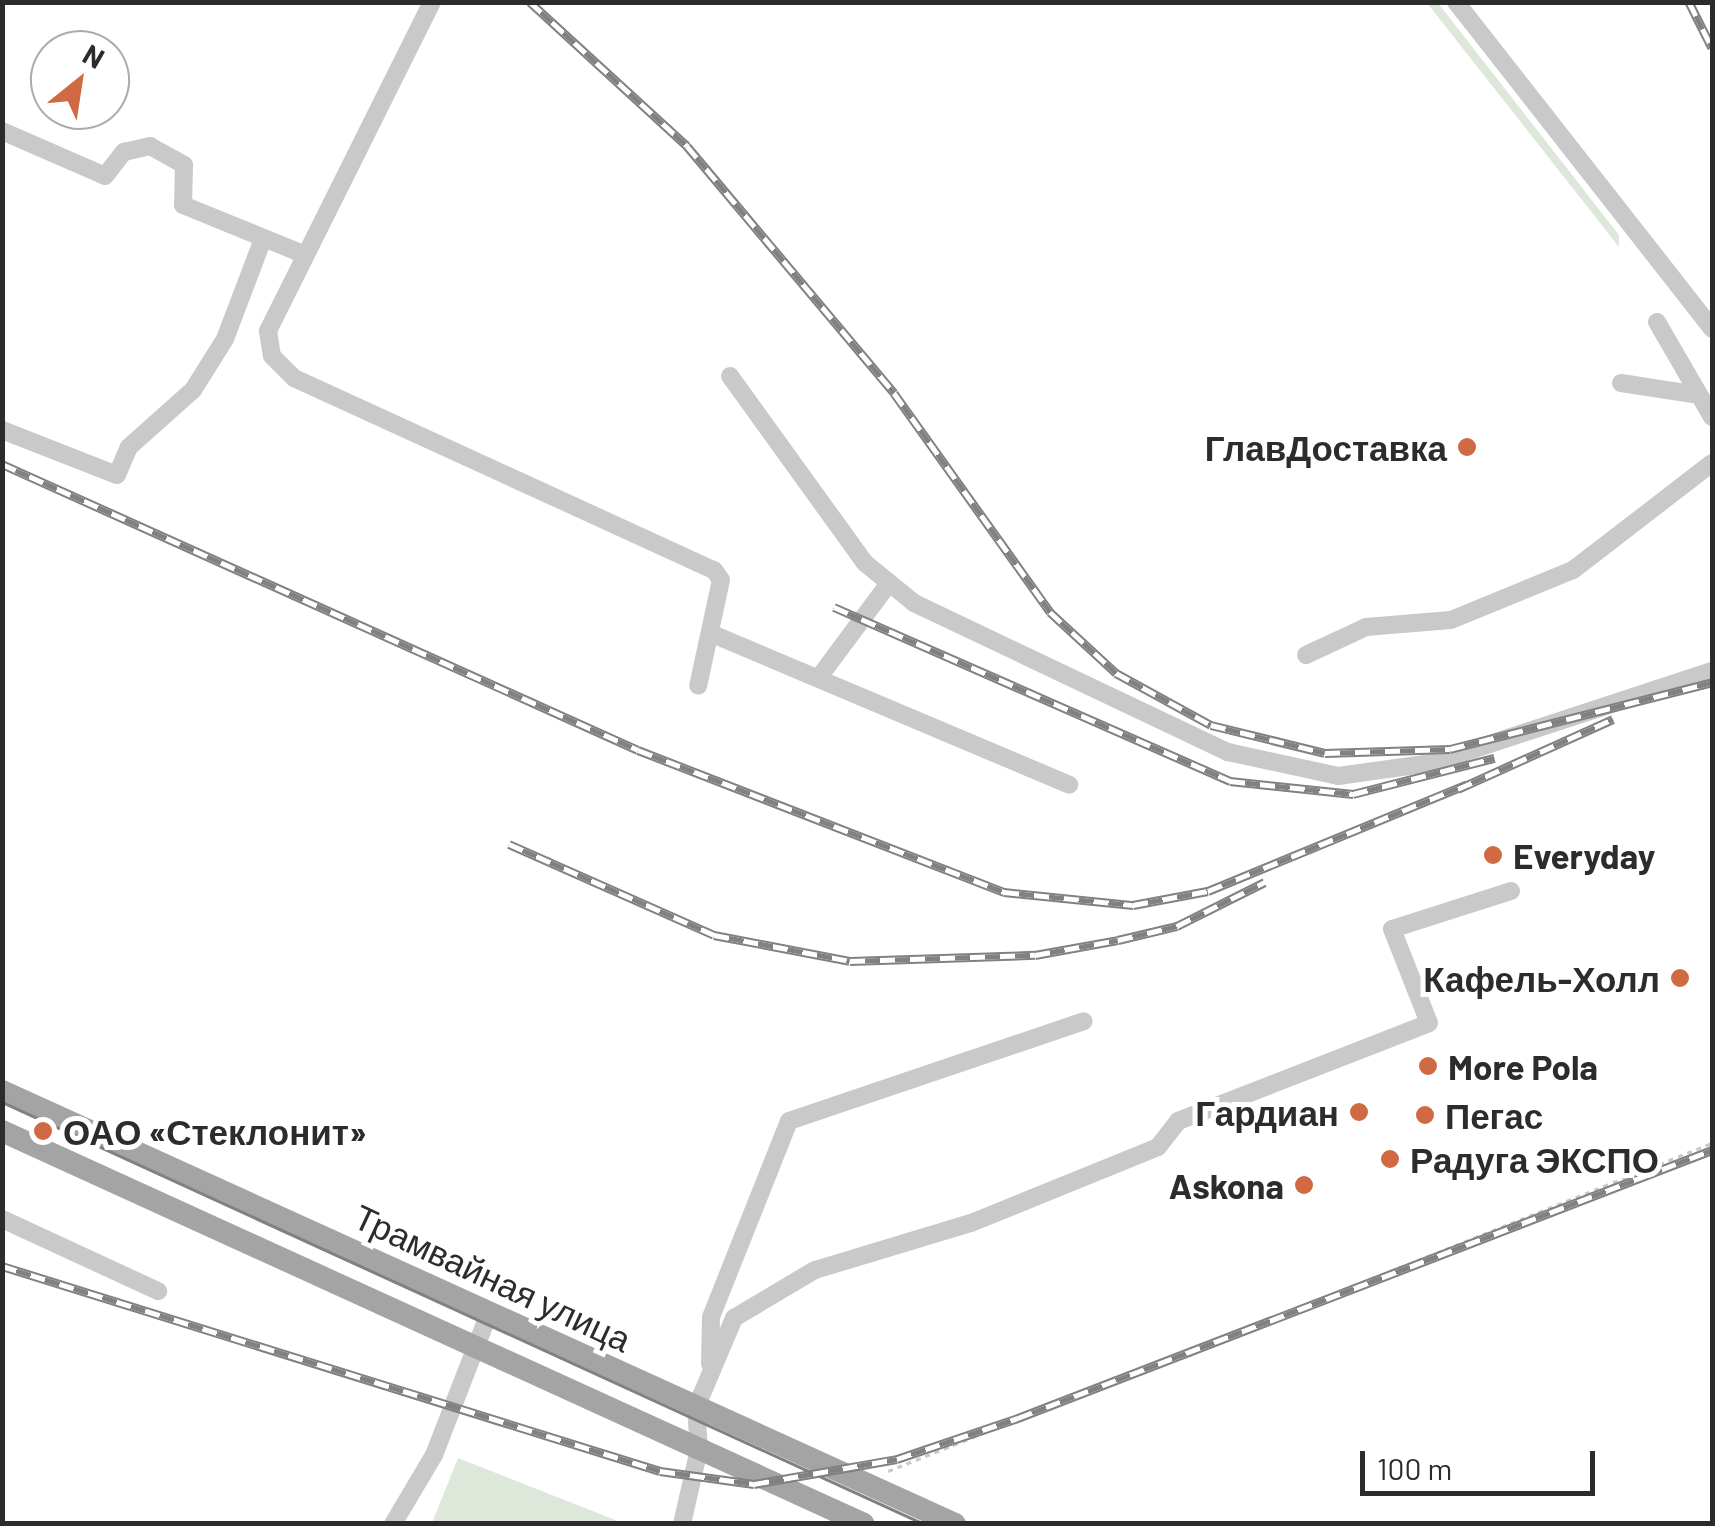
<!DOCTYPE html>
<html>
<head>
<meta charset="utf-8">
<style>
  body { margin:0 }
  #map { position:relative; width:1715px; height:1526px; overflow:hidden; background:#fff; font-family:Barlow,sans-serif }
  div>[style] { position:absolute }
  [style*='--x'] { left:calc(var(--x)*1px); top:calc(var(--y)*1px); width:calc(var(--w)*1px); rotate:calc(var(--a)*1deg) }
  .green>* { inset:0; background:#dde8db }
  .path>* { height:2.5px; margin-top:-1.25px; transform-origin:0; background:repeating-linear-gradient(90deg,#c9c9c9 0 5px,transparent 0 10px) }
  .minor>* { height:18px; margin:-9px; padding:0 9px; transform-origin:9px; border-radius:9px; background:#c9c9c9 }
  .major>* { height:22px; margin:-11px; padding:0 11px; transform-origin:11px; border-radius:11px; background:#a4a4a4 }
  .tram>* { height:2.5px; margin:-1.25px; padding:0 1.25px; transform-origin:1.25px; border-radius:1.25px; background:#818181 }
  .rail>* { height:9px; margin-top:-4.5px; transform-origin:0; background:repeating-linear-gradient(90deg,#fff 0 15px,#818181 0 30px); box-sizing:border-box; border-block:2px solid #818181 }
  .dots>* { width:28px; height:28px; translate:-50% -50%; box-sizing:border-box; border:5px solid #fff; border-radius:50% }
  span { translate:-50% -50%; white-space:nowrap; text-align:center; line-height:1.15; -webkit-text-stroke:10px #fff; paint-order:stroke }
  .poi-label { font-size:35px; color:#2c2c2c; font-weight:700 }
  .right { translate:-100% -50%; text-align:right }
  .left { translate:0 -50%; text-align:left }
  .street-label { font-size:35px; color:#2c2c2c }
  .frame { position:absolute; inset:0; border:5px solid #2c2c2c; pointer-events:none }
  .north { position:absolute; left:30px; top:30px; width:100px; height:100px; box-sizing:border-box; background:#fff; border:2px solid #ababab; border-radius:50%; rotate:30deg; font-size:28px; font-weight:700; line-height:40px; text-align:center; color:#2c2c2c }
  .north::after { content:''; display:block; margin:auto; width:35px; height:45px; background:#cf6a42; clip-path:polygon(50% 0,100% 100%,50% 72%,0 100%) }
  .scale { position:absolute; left:1360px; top:1451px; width:235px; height:45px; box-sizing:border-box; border:5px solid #2c2c2c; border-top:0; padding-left:12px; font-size:30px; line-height:35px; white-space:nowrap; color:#2c2c2c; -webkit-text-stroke:8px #fff; paint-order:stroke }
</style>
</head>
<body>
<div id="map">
  <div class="green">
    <i style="clip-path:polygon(1427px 3px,1438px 3px,1619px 235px,1619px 247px)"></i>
    <i style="clip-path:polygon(458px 1458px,623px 1523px,432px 1523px)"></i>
  </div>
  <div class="path">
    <i style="--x:888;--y:1471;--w:887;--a:-21.71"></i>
  </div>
  <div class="minor">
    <i style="--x:432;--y:2;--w:368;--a:116.5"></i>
    <i style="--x:268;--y:331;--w:25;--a:81"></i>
    <i style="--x:272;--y:356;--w:31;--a:45"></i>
    <i style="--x:294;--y:378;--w:462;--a:24.6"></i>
    <i style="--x:714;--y:570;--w:12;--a:55"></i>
    <i style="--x:721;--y:580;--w:108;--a:102.2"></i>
    <i style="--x:1456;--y:2;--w:415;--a:51.9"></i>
    <i style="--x:2;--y:131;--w:112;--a:23.6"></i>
    <i style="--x:105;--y:176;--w:31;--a:-52"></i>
    <i style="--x:124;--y:152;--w:27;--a:-13"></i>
    <i style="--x:150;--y:146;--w:39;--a:29"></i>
    <i style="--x:184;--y:165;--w:40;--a:91.4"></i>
    <i style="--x:183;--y:205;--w:130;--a:22.2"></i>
    <i style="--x:1657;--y:322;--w:110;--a:59.9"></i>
    <i style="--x:730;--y:376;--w:231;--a:54.2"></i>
    <i style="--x:865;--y:563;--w:63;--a:39.2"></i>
    <i style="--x:914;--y:603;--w:348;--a:25.4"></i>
    <i style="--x:1228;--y:752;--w:113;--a:12.3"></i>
    <i style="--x:1338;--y:776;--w:95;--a:-7.9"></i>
    <i style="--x:1432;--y:763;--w:295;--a:-18.2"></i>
    <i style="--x:1621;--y:383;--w:73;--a:8.7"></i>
    <i style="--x:2;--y:430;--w:123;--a:21.4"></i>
    <i style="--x:117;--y:475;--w:30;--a:-67"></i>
    <i style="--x:129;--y:447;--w:86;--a:-41.7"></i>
    <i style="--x:193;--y:390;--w:60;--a:-57.9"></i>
    <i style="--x:225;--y:339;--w:107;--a:-69.2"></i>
    <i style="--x:710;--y:633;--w:390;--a:22.9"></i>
    <i style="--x:1306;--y:655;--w:66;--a:-25"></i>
    <i style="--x:1366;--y:627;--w:85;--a:-4.7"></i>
    <i style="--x:1451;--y:620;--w:132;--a:-22.3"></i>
    <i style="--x:1573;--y:570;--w:175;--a:-37.6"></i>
    <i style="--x:820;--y:676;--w:116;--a:-53.4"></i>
    <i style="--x:2;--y:1219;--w:172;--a:24.8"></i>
    <i style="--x:710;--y:1364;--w:47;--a:-88.8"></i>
    <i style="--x:711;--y:1317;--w:211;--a:-68.3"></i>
    <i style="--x:789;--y:1121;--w:311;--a:-18.7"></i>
    <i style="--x:393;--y:1524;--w:80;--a:-59.3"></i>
    <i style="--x:434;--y:1455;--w:152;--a:-68.8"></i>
    <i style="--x:682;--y:1524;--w:77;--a:-77.2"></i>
    <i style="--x:699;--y:1449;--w:41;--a:-94.2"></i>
    <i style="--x:696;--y:1408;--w:98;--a:-67.1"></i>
    <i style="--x:734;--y:1318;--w:94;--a:-30.7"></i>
    <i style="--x:815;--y:1270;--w:163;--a:-16.8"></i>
    <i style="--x:971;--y:1223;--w:202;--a:-22.1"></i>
    <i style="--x:1158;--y:1147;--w:33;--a:-52"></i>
    <i style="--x:1178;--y:1121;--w:269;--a:-21.3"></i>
    <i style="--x:1429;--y:1023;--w:101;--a:-111.5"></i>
    <i style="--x:1392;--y:929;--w:125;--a:-17.7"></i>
  </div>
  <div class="major">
    <i style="--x:2;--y:1091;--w:1047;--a:24.43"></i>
    <i style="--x:2;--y:1131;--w:947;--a:24.51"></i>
  </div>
  <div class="tram">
    <i style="--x:2;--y:1102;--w:1014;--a:24.59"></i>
  </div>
  <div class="rail">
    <i style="--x:530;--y:2;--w:213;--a:42.5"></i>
    <i style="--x:687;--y:146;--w:322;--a:50"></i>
    <i style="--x:894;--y:393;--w:269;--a:54.5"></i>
    <i style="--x:1050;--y:612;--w:90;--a:42.7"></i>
    <i style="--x:1116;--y:673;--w:108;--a:28.7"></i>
    <i style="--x:1211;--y:725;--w:117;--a:13.8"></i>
    <i style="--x:1325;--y:753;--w:125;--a:-1.8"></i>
    <i style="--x:1450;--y:749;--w:270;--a:-14.3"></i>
    <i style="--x:1689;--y:2;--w:51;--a:63.4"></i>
    <i style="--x:2;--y:464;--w:697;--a:24.21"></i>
    <i style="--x:638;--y:750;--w:393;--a:21.2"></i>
    <i style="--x:1004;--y:892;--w:130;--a:5.8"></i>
    <i style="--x:1133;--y:905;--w:76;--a:-10.6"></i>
    <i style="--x:1208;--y:891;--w:280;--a:-22.4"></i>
    <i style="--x:834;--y:607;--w:433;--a:23.7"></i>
    <i style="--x:1230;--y:781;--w:124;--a:6"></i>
    <i style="--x:1353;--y:794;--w:146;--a:-14.3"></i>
    <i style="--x:1458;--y:789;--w:170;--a:-24.3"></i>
    <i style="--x:509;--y:844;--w:224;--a:23.9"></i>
    <i style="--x:714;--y:935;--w:138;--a:10.8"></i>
    <i style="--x:850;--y:961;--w:185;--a:-1.9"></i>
    <i style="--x:1035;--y:955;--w:84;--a:-10.2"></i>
    <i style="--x:1118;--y:940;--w:61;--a:-13.3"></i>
    <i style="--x:1177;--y:926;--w:98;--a:-26.6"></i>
    <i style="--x:2;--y:1266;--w:689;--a:17.3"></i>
    <i style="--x:660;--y:1471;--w:95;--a:7.9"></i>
    <i style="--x:754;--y:1484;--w:145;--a:-9.9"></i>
    <i style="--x:897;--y:1459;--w:128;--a:-18.7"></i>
    <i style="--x:1018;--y:1418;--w:744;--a:-21.11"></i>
  </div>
  <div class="dots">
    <i style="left:1467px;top:447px;background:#cf6a42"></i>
    <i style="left:1493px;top:855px;background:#cf6a42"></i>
    <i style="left:1680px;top:978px;background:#cf6a42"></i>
    <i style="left:1428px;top:1066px;background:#cf6a42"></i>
    <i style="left:1359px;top:1112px;background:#cf6a42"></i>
    <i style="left:1425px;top:1115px;background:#cf6a42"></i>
    <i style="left:43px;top:1131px;background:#cf6a42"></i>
    <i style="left:1390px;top:1159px;background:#cf6a42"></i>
    <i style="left:1304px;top:1185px;background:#cf6a42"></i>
  </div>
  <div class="poi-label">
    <span class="right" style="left:1447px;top:447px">ГлавДоставка</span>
    <span class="left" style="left:1513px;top:855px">Everyday</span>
    <span class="right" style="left:1660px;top:978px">Кафель-Холл</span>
    <span class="left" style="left:1448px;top:1066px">More Pola</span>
    <span class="right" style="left:1339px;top:1112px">Гардиан</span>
    <span class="left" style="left:1445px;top:1115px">Пегас</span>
    <span class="left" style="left:63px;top:1131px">ОАО «Стеклонит»</span>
    <span class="left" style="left:1410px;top:1159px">Радуга ЭКСПО</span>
    <span class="right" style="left:1284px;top:1185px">Askona</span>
  </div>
  <div class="street-label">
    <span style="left:493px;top:1277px;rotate:25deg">Трамвайная улица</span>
  </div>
  <div class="frame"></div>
  <div class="north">N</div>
  <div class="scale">100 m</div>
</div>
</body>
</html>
